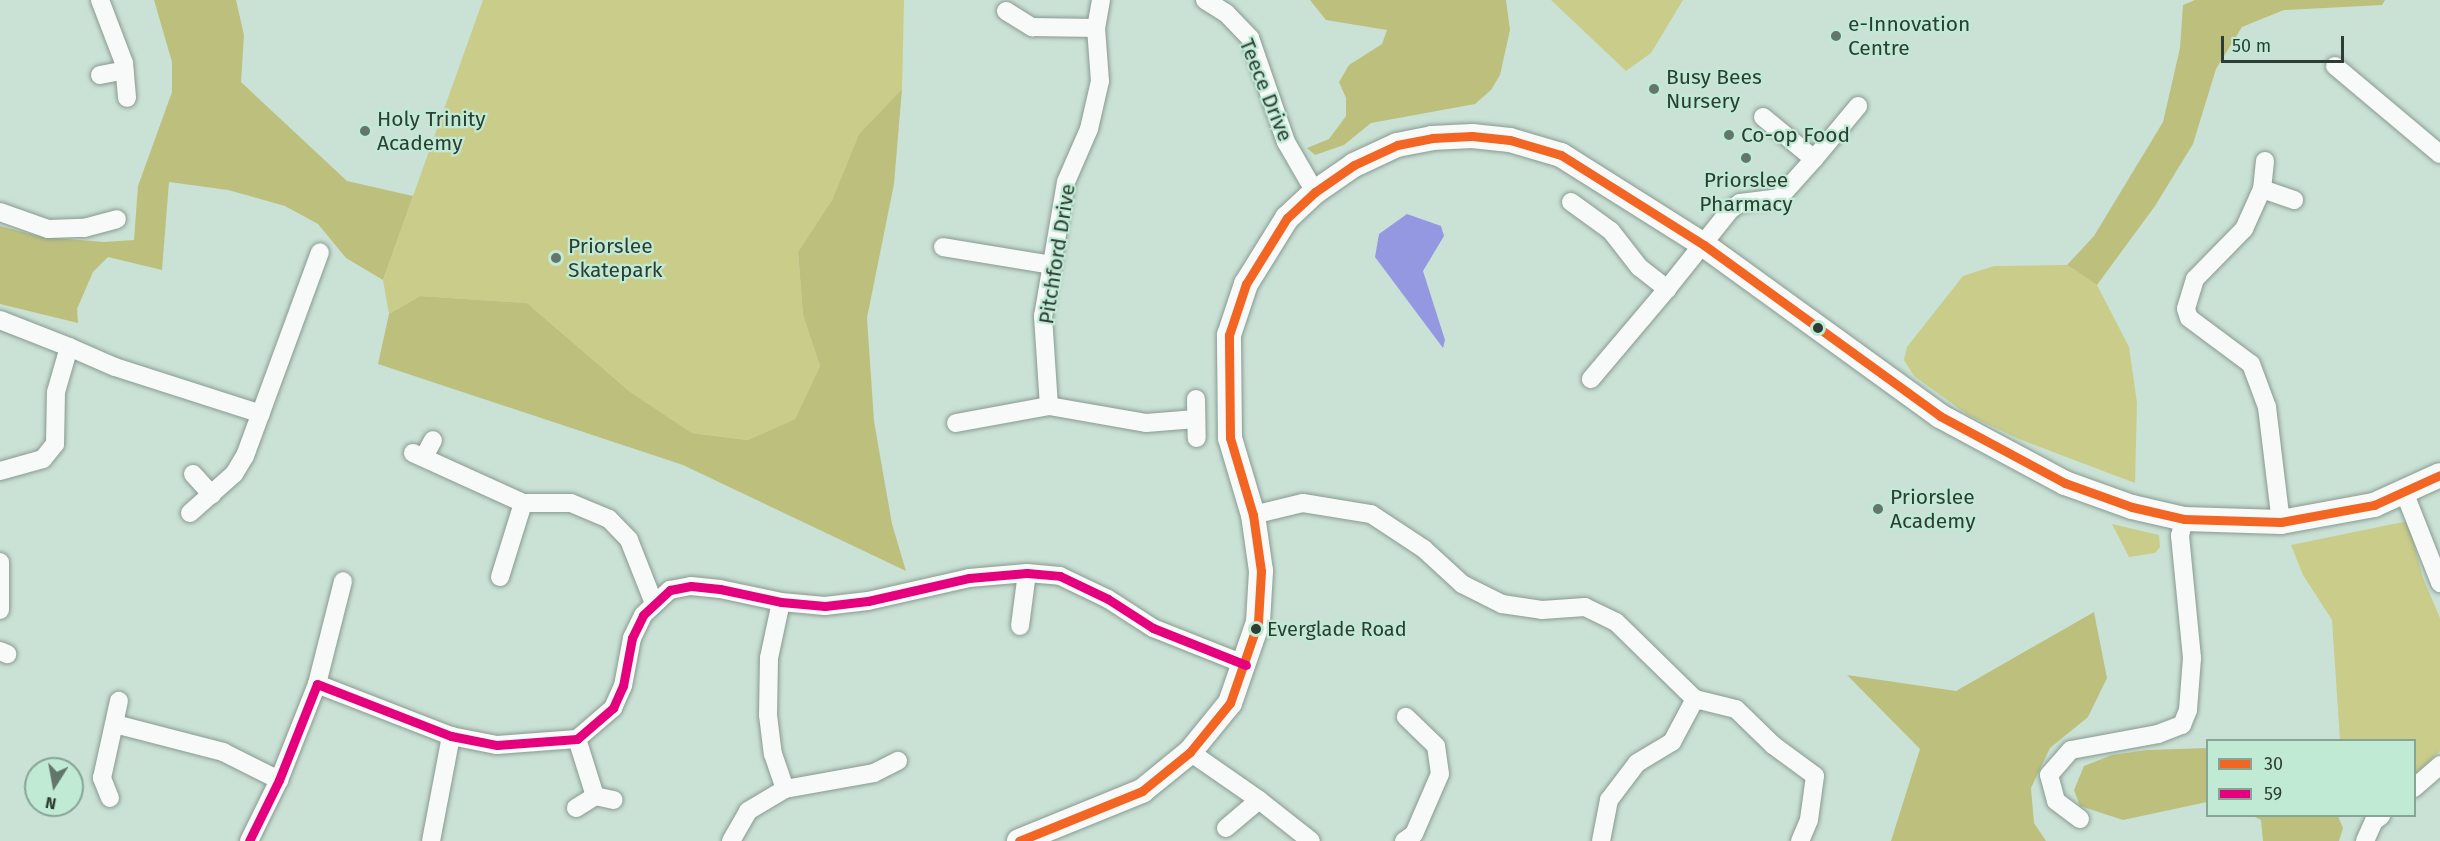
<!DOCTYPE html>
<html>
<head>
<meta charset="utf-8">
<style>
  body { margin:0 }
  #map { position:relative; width:2440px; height:841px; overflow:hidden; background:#cae1d5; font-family:"Fira Sans",sans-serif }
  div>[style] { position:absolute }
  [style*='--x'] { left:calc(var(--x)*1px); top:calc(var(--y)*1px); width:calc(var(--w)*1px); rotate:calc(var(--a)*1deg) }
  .green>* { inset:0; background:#c9cd89 }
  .forest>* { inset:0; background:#bdc07d }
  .water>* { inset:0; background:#9498e1 }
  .roads { filter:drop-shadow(0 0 2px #899a91) drop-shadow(0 0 2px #899a91) }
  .street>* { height:18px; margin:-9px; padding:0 9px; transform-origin:9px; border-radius:9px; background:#f7faf9 }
  .secondary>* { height:24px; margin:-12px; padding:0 12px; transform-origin:12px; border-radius:12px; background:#f7faf9 }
  .bus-1>* { height:9px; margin:-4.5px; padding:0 4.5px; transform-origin:4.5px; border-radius:4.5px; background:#f26522 }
  .bus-2>* { height:9px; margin:-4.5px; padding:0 4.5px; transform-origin:4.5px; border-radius:4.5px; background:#e5007d }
  .dots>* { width:16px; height:16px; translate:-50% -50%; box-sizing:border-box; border:3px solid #c1ead5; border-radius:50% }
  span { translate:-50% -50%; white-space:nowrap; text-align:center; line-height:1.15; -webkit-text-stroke:4.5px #c1ead5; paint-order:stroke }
  .bus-label { font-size:20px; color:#2c3d34 }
  .left { translate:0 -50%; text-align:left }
  .poi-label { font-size:21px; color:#2c3d34 }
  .street-label { font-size:21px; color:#2c3d34 }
  .legend { position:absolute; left:2206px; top:739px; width:210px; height:78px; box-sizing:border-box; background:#c1ead5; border:2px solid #85a595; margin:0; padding:8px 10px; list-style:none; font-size:18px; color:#2c3d34 }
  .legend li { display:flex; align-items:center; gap:12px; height:30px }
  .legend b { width:30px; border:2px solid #85a595 }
  .north { position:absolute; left:24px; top:757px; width:60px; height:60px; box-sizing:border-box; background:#c1ead5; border:2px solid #85a595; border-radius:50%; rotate:191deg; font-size:16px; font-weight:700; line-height:24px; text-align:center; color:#2c3d34 }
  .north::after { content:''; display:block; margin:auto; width:21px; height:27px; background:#63766c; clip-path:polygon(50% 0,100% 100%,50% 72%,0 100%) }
  .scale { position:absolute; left:2221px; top:36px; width:123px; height:27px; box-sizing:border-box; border:3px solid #2c3d34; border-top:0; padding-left:8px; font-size:18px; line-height:21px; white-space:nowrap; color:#2c3d34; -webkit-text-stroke:4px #c1ead5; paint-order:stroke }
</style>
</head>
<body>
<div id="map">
  <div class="green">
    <i style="clip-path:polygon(483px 0,904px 0,902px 89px,859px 134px,832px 200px,798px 252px,803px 315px,820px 366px,795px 419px,748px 440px,692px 433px,629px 391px,527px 303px,420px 296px,389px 314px,383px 280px)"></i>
    <i style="clip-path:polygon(1551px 0,1683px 0,1651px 53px,1626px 71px)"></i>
    <i style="clip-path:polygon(2067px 265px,2097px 285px,2129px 347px,2137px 403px,2135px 483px,2019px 439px,1968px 415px,1914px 376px,1904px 360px,1907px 347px,1963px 276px,1994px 266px)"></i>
    <i style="clip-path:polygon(2408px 521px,2423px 578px,2440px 618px,2440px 751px,2415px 774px,2414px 740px,2340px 740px,2332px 620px,2303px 575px,2291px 545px)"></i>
    <i style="clip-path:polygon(2112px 524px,2159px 535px,2160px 547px,2155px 553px,2129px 557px)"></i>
  </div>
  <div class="forest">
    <i style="clip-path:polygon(154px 0,236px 0,244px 35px,241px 82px,347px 181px,413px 196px,383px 280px,346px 258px,318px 224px,285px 206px,228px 190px,169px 182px,162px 270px,108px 257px,93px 272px,77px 309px,78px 323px,0 304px,0 226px,42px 237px,104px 242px,134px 240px,138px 186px,172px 92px,172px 62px)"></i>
    <i style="clip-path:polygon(1310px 0,1506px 0,1510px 30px,1500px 75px,1491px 90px,1475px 104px,1371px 123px,1344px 145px,1315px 155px,1307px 148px,1329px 139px,1346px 116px,1346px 98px,1339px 82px,1349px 65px,1382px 44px,1387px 30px,1326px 20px)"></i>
    <i style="clip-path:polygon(2195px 0,2385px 0,2382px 5px,2284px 10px,2242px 27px,2216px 69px,2193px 144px,2155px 206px,2097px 285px,2067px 265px,2094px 236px,2163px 122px,2180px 48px,2183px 5px)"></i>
    <i style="clip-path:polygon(902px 89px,894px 184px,867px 318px,874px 421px,892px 524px,906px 571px,683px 465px,378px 364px,389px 314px,420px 296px,527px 303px,629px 391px,692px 433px,748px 440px,795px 419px,820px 366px,803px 315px,798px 252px,832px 200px,859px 134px)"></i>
    <i style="clip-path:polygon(2094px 612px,2107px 678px,2088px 717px,2050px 748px,2031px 788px,2034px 823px,2046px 841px,1891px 841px,1920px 749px,1847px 675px,1956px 691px)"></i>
    <i style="clip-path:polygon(2207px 748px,2207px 802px,2123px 820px,2080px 806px,2074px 790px,2084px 766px,2112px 755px,2147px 750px)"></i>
    <i style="clip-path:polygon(2253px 816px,2338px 816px,2343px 828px,2339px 841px,2263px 841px,2261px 820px)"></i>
  </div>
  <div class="water">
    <i style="clip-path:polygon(1407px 214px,1441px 226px,1444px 236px,1423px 271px,1445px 340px,1443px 348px,1375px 257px,1379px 234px)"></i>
  </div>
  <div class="roads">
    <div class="street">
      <i style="--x:100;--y:0;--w:67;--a:69.1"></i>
      <i style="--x:124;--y:63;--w:35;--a:85"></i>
      <i style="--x:1101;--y:0;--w:28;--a:100"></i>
      <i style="--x:1096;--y:28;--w:53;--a:85.7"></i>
      <i style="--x:1100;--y:81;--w:49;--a:102.9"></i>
      <i style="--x:1089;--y:129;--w:58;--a:113.5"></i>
      <i style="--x:1066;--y:182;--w:136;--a:99.7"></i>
      <i style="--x:1043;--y:316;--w:90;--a:86.2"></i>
      <i style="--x:1049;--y:406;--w:98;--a:9.9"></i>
      <i style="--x:1146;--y:423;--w:50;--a:-4.6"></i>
      <i style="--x:1205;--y:0;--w:25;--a:32"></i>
      <i style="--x:1226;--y:13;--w:35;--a:46"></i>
      <i style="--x:1250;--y:38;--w:110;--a:70.9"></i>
      <i style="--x:1286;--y:142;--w:58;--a:59.9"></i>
      <i style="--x:1006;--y:11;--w:31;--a:32"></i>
      <i style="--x:1032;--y:27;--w:64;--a:0.9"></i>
      <i style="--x:2335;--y:66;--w:137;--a:40"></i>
      <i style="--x:100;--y:75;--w:25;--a:-11"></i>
      <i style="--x:1763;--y:117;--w:66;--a:39.5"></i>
      <i style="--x:1814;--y:159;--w:69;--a:-50.3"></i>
      <i style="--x:2265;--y:161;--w:28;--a:96"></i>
      <i style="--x:2262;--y:189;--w:44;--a:114.2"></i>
      <i style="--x:2244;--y:229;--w:70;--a:134.4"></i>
      <i style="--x:2195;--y:279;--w:31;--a:107"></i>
      <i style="--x:2186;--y:309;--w:9;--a:72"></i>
      <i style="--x:2189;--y:318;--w:77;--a:36.6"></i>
      <i style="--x:2251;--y:364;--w:46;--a:69.6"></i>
      <i style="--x:2267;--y:407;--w:116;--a:83.1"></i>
      <i style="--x:2262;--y:189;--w:34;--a:19"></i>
      <i style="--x:1571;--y:202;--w:49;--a:35.9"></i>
      <i style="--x:1611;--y:231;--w:46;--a:52.1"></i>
      <i style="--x:1639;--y:267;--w:36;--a:38"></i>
      <i style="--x:1667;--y:289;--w:118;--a:130.2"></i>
      <i style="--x:0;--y:212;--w:51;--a:19.5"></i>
      <i style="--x:48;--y:229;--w:36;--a:-2"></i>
      <i style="--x:84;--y:228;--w:34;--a:-15"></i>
      <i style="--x:943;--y:247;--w:110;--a:9.4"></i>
      <i style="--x:1667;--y:289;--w:101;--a:-51.4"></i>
      <i style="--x:1730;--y:210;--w:12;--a:-35"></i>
      <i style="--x:1740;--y:203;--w:39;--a:-7"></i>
      <i style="--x:1779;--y:198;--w:52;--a:-48.1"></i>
      <i style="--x:0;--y:320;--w:74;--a:21.4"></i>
      <i style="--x:69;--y:347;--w:47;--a:106.1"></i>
      <i style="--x:56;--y:392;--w:52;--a:91.1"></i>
      <i style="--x:55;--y:444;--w:19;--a:129"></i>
      <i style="--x:43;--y:459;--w:45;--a:164.4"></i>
      <i style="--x:69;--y:347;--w:50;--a:23.5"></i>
      <i style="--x:115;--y:367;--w:153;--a:17.8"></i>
      <i style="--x:1196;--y:399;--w:39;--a:89"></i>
      <i style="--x:956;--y:423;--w:95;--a:-10.4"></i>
      <i style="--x:413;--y:453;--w:121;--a:24.4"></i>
      <i style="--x:523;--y:503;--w:48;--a:0"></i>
      <i style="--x:571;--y:503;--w:41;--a:22.8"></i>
      <i style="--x:609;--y:519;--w:29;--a:46"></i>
      <i style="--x:629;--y:540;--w:66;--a:68.5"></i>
      <i style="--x:424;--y:457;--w:19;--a:-62"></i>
      <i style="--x:193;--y:474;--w:28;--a:48"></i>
      <i style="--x:2405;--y:494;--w:96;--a:68.5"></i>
      <i style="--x:190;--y:513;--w:59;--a:-41.6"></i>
      <i style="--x:234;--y:474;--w:21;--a:-59"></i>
      <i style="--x:245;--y:456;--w:217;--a:-69.8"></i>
      <i style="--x:1253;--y:515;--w:51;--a:-13.5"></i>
      <i style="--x:1303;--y:503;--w:69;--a:9.2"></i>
      <i style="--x:1371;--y:514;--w:64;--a:33.4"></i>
      <i style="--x:1424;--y:549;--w:52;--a:42.6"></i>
      <i style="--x:1462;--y:584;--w:45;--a:26.6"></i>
      <i style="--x:1502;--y:604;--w:40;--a:8.5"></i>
      <i style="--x:1542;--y:610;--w:43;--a:-4"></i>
      <i style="--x:1585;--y:607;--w:34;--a:26"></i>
      <i style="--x:1616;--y:622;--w:110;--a:44.3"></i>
      <i style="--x:1695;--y:699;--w:42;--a:13.7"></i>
      <i style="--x:1736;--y:709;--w:52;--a:44.2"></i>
      <i style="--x:1773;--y:745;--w:52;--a:36.4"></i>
      <i style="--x:1815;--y:776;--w:44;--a:97.8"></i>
      <i style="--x:1809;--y:820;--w:23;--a:113"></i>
      <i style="--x:0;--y:562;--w:48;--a:90"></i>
      <i style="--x:500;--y:577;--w:77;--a:-72.7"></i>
      <i style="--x:781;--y:602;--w:57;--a:102.1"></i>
      <i style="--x:769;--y:658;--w:57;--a:91"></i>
      <i style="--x:768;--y:715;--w:39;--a:83"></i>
      <i style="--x:773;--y:754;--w:37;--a:71"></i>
      <i style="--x:1020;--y:626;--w:53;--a:-82.5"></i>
      <i style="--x:0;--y:651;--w:8;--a:23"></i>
      <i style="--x:317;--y:684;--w:106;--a:-75.8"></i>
      <i style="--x:115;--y:724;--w:112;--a:14.5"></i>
      <i style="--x:223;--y:752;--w:63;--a:26.6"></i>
      <i style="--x:1190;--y:752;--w:84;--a:34.8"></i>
      <i style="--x:2414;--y:788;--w:35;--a:-41"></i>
      <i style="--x:595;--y:796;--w:19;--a:12"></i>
      <i style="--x:110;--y:798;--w:22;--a:-112"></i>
      <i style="--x:102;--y:778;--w:79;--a:-77.6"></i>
      <i style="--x:576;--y:808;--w:22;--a:-32"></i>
      <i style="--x:595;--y:796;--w:60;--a:-107.5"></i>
      <i style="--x:2080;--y:819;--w:30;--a:-143"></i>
      <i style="--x:2056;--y:801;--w:27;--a:-105"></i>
      <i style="--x:2049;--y:775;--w:33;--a:-49"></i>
      <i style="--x:2071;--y:750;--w:88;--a:-10.4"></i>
      <i style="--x:2158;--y:734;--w:26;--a:-21"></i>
      <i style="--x:2182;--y:725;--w:16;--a:-68"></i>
      <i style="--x:2188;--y:710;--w:52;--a:-85.6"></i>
      <i style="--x:2192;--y:658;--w:123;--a:-95.6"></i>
      <i style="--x:2180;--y:536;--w:17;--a:-77"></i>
      <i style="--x:1226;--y:828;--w:43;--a:-40.3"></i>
      <i style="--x:1259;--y:800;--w:66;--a:38.3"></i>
      <i style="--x:249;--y:841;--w:68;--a:-63.8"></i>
      <i style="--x:279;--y:780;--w:103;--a:-68.4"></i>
      <i style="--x:317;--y:684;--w:144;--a:21.2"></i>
      <i style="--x:451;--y:736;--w:47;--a:11.1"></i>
      <i style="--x:497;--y:745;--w:80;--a:-4.3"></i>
      <i style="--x:577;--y:739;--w:48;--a:-40.7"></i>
      <i style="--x:613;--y:708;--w:24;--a:-66"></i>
      <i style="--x:623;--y:686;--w:49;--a:-79.4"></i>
      <i style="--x:632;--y:638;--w:25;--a:-64"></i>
      <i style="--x:643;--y:615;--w:37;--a:-43"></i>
      <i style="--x:670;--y:590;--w:21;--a:-11"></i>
      <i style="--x:691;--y:586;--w:29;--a:6"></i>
      <i style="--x:720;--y:589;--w:62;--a:12"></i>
      <i style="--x:781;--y:602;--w:44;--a:5.2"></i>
      <i style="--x:825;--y:606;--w:43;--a:-6.6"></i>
      <i style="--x:868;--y:601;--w:104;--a:-12.8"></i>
      <i style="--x:969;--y:578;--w:58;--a:-4.9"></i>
      <i style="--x:1027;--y:573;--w:33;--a:5"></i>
      <i style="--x:1060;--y:576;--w:53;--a:25.6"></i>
      <i style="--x:1108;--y:599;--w:54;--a:32.8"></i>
      <i style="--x:1153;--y:628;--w:100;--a:21.7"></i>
      <i style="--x:431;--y:841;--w:107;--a:-79.2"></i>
      <i style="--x:731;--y:841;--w:34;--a:-60"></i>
      <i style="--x:748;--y:811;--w:43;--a:-30.7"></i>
      <i style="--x:785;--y:789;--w:90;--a:-10.2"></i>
      <i style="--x:874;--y:773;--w:27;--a:-27"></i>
      <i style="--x:1404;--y:841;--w:12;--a:-35"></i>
      <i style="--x:1414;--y:834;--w:65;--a:-66.6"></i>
      <i style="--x:1440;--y:774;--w:28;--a:-98"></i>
      <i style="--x:1436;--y:746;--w:42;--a:-136"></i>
      <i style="--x:1601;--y:841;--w:42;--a:-79"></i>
      <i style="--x:1609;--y:800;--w:46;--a:-52.9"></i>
      <i style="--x:1637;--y:763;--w:41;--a:-31"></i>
      <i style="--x:1672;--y:742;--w:49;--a:-61.9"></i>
      <i style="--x:2365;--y:841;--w:22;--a:-66"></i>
      <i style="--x:2374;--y:821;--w:9;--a:-36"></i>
    </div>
    <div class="secondary">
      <i style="--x:1019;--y:841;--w:133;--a:-22.1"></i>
      <i style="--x:1142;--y:791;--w:62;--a:-39.1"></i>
      <i style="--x:1190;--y:752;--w:63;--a:-50.8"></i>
      <i style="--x:1230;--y:703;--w:86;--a:-70.9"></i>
      <i style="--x:1258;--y:622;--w:51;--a:-86.6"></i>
      <i style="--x:1261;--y:571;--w:57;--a:-98.1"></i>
      <i style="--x:1253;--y:515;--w:80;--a:-106.6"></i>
      <i style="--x:1230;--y:438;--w:103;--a:-90.6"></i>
      <i style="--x:1229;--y:335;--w:54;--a:-71.6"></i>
      <i style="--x:1246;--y:284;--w:78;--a:-58.2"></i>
      <i style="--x:1287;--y:218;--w:38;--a:-43"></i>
      <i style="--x:1315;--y:192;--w:47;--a:-34.7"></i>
      <i style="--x:1354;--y:165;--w:47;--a:-24.9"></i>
      <i style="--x:1397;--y:145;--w:36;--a:-11"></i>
      <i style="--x:1432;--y:138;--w:40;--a:-2.9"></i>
      <i style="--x:1472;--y:136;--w:38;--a:6"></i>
      <i style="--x:1510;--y:140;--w:53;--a:16.4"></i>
      <i style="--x:1561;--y:155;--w:169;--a:32.2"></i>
      <i style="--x:1704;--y:245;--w:291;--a:35.9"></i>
      <i style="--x:1940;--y:416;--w:142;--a:28.2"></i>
      <i style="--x:2065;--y:483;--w:71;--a:19.7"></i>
      <i style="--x:2132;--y:507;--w:53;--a:13"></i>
      <i style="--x:2184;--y:519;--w:97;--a:1.8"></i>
      <i style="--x:2281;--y:522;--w:95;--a:-10.4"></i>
      <i style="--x:2374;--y:505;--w:72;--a:-24.4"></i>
    </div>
  </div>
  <div class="bus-1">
    <i style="--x:1019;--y:841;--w:133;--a:-22.1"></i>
    <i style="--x:1142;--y:791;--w:62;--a:-39.1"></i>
    <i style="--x:1190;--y:752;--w:63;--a:-50.8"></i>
    <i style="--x:1230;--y:703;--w:86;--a:-70.9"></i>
    <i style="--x:1258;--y:622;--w:51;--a:-86.6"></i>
    <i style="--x:1261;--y:571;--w:57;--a:-98.1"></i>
    <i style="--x:1253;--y:515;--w:80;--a:-106.6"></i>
    <i style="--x:1230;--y:438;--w:103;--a:-90.6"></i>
    <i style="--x:1229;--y:335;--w:54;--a:-71.6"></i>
    <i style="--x:1246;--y:284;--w:78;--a:-58.2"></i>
    <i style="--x:1287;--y:218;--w:38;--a:-43"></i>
    <i style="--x:1315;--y:192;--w:47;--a:-34.7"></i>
    <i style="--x:1354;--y:165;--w:47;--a:-24.9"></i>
    <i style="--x:1397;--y:145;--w:36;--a:-11"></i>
    <i style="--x:1432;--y:138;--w:40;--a:-2.9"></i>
    <i style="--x:1472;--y:136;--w:38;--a:6"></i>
    <i style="--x:1510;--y:140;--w:53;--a:16.4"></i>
    <i style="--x:1561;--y:155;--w:169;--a:32.2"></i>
    <i style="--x:1704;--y:245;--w:291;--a:35.9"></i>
    <i style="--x:1940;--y:416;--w:142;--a:28.2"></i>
    <i style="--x:2065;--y:483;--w:71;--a:19.7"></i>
    <i style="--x:2132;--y:507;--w:53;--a:13"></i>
    <i style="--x:2184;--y:519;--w:97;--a:1.8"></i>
    <i style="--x:2281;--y:522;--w:95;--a:-10.4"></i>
    <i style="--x:2374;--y:505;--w:72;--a:-24.4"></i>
  </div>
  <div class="bus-2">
    <i style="--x:249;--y:841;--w:68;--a:-63.8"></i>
    <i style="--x:279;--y:780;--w:103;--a:-68.4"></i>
    <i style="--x:317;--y:684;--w:144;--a:21.2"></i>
    <i style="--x:451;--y:736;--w:47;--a:11.1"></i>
    <i style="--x:497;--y:745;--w:80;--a:-4.3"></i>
    <i style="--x:577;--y:739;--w:48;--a:-40.7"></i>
    <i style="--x:613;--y:708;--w:24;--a:-66"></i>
    <i style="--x:623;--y:686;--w:49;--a:-79.4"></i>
    <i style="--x:632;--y:638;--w:25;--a:-64"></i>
    <i style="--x:643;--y:615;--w:37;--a:-43"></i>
    <i style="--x:670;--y:590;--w:21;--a:-11"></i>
    <i style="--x:691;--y:586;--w:29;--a:6"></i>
    <i style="--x:720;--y:589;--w:62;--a:12"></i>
    <i style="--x:781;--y:602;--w:44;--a:5.2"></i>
    <i style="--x:825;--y:606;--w:43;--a:-6.6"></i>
    <i style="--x:868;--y:601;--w:104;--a:-12.8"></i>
    <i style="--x:969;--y:578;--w:58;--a:-4.9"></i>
    <i style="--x:1027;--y:573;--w:33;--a:5"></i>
    <i style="--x:1060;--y:576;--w:53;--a:25.6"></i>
    <i style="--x:1108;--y:599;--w:54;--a:32.8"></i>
    <i style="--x:1153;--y:628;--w:100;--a:21.7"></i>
  </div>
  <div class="dots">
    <i style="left:1836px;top:36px;background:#63766c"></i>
    <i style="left:1654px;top:89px;background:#63766c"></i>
    <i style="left:365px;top:131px;background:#63766c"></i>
    <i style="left:1729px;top:135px;background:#63766c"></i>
    <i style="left:1746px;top:158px;background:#63766c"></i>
    <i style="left:556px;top:258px;background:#63766c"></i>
    <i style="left:1818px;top:328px;background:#2c3d34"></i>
    <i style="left:1878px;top:509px;background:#63766c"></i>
    <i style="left:1256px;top:629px;background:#2c3d34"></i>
  </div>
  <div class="bus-label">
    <span class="left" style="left:1267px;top:629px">Everglade Road</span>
  </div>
  <div class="poi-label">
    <span class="left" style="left:1848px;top:36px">e-Innovation<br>Centre</span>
    <span class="left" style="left:1666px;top:89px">Busy Bees<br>Nursery</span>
    <span class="left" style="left:377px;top:131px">Holy Trinity<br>Academy</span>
    <span class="left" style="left:1741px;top:135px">Co-op Food</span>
    <span style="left:1746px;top:192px">Priorslee<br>Pharmacy</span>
    <span class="left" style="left:568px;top:258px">Priorslee<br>Skatepark</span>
    <span class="left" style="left:1890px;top:509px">Priorslee<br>Academy</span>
  </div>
  <div class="street-label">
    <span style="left:1266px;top:90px;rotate:68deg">Teece Drive</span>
    <span style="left:1057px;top:254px;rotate:-81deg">Pitchford Drive</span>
  </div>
  <ul class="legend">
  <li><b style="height:8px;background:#f26522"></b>30</li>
  <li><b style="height:8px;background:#e5007d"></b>59</li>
  </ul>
  <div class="north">N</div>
  <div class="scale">50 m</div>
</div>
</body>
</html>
